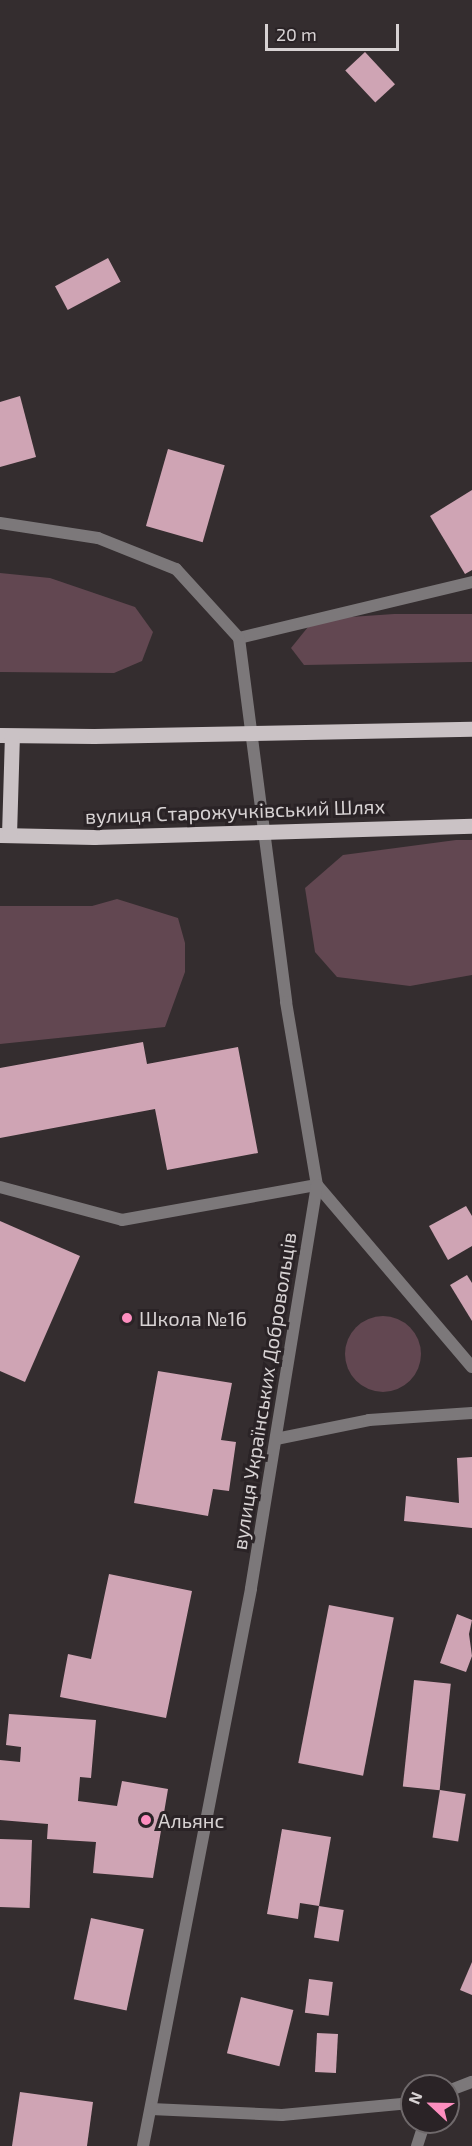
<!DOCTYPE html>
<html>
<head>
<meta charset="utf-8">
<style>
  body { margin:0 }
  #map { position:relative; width:472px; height:2146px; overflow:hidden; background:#342d2f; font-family:"Exo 2",sans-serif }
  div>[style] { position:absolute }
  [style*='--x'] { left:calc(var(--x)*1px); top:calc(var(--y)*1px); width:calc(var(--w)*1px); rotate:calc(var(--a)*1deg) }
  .green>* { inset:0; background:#624751 }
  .round { border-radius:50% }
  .building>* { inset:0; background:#cfa4b4; transform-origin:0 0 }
  .service>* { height:12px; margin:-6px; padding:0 6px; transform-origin:6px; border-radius:6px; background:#7c787a }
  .minor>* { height:12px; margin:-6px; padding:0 6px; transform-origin:6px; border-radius:6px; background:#7c787a }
  .tertiary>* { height:12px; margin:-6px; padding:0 6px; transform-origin:6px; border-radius:6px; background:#7c787a }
  .primary>* { height:15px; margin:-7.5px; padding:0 7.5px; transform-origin:7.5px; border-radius:7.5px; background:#cac2c5 }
  .primary-bridge>* { height:15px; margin:-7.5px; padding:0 7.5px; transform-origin:7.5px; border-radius:7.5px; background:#cac2c5 }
  .dots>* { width:16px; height:16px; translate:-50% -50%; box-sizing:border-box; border:3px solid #2a2326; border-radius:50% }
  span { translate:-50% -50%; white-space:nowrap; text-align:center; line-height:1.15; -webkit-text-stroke:6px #2a2326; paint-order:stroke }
  .street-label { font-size:20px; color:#d7d2d3 }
  .poi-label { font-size:20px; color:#d7d2d3 }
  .left { translate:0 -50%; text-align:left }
  .north { position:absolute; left:400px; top:2074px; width:60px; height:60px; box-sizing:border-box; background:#2a2326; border:2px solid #6f696b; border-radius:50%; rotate:292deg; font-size:16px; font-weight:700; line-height:24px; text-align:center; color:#d7d2d3 }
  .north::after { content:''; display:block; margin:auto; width:21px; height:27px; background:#fd8ebf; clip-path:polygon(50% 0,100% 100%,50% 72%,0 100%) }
  .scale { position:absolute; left:265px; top:24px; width:134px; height:27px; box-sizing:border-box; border:3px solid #d7d2d3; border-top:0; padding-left:8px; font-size:18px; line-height:21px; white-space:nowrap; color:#d7d2d3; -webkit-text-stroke:4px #2a2326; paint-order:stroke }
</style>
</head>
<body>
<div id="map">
  <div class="green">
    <i style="clip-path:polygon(0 573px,50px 578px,135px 607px,153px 632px,142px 661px,114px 673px,0 672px)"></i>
    <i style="clip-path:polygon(394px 614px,472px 614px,472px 662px,304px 665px,291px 648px,308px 627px,336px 618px)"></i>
    <i style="clip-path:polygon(456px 840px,472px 840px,472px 975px,410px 986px,337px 977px,315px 952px,305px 888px,343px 855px)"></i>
    <i style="clip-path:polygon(117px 899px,178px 918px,185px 943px,185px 972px,165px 1027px,0 1044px,0 906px,92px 906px)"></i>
    <i class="round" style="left:345px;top:1316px;width:76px;height:76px"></i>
  </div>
  <div class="building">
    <i style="left:365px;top:52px;width:44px;height:27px;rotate:47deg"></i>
    <i style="left:108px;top:258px;width:27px;height:60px;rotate:62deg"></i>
    <i style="clip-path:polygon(20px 396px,36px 457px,0 467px,0 402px)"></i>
    <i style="left:168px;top:449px;width:59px;height:80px;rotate:16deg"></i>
    <i style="clip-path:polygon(472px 490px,472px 570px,465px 574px,430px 516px)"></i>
    <i style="clip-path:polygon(143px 1042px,147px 1064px,238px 1047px,258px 1153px,167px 1170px,155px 1109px,0 1138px,0 1068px)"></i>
    <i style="clip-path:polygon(466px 1206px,472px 1216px,472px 1246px,448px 1260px,429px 1226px)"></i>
    <i style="clip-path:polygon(0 1221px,80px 1256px,25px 1382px,0 1371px)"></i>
    <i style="clip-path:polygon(467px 1275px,472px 1283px,472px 1321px,450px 1285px)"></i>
    <i style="clip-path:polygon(158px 1371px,232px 1383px,221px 1440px,236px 1442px,229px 1491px,213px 1489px,208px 1516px,134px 1503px)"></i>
    <i style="clip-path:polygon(472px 1457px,472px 1528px,404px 1521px,406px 1496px,459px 1503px,457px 1458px)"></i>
    <i style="clip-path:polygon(109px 1574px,192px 1591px,166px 1718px,60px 1697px,68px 1654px,91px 1659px)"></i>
    <i style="left:329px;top:1605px;width:66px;height:161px;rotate:11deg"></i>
    <i style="clip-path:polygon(457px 1614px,472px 1620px,469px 1634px,472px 1656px,466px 1672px,440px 1663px)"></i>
    <i style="left:414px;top:1680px;width:37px;height:107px;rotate:6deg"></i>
    <i style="clip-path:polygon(9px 1714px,96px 1720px,91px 1778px,80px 1777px,78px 1801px,117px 1806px,122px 1781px,168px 1789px,153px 1878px,93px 1873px,96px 1842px,47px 1839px,48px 1824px,0 1820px,0 1760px,20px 1762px,21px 1747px,6px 1745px)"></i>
    <i style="left:440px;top:1790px;width:26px;height:48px;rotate:9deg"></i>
    <i style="clip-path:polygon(282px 1829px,331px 1837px,319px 1906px,300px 1903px,298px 1919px,267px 1914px)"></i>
    <i style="left:0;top:1839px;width:32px;height:68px;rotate:2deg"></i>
    <i style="left:319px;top:1906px;width:25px;height:32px;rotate:9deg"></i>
    <i style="left:91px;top:1918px;width:54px;height:83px;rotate:12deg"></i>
    <i style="clip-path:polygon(472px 1962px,472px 1995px,460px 1990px)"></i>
    <i style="left:309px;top:1979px;width:24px;height:34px;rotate:7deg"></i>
    <i style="left:241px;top:1997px;width:54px;height:58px;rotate:14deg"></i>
    <i style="left:317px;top:2033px;width:21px;height:39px;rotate:3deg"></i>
    <i style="clip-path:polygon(20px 2092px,93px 2102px,87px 2146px,12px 2146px)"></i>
  </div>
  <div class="service">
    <i style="--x:239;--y:638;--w:240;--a:-13.5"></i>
    <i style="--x:0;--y:1187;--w:126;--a:15.1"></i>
    <i style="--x:122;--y:1220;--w:198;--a:-10.2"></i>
  </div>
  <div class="minor">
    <i style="--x:317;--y:1185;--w:239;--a:49.6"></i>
    <i style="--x:276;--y:1439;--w:95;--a:-11.5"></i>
    <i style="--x:369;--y:1420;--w:103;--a:-3.9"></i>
    <i style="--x:448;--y:2091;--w:26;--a:-21"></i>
    <i style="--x:151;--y:2109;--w:131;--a:2.6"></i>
    <i style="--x:282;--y:2115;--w:131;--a:-5.3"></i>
    <i style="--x:417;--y:2146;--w:25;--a:-72"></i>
  </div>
  <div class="tertiary">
    <i style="--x:0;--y:523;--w:99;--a:8.7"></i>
    <i style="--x:98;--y:538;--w:84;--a:21.7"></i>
    <i style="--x:176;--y:569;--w:93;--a:47.6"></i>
    <i style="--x:239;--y:638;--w:367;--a:82.6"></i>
    <i style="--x:286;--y:1002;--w:186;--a:80.4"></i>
    <i style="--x:317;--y:1185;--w:409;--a:99.3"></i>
    <i style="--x:251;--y:1589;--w:567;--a:100.97"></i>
  </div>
  <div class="primary">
    <i style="--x:0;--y:735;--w:94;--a:0.6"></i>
    <i style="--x:0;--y:835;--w:94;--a:1.2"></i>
    <i style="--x:9;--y:835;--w:99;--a:-88.3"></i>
  </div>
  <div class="primary-bridge">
    <i style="--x:94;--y:736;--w:378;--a:-1.1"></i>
    <i style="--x:94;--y:837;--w:378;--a:-1.7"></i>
  </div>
  <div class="dots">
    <i style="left:127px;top:1318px;background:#fd8ebf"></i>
    <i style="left:146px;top:1820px;background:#fd8ebf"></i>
  </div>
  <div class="street-label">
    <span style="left:235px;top:811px;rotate:-2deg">вулиця Старожучківський Шлях</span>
    <span style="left:264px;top:1391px;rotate:-81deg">вулиця Українських Добровольців</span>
  </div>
  <div class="poi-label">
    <span class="left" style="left:139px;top:1318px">Школа №16</span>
    <span class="left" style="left:158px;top:1820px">Альянс</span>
  </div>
  <div class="north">N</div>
  <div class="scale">20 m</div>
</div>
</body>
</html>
